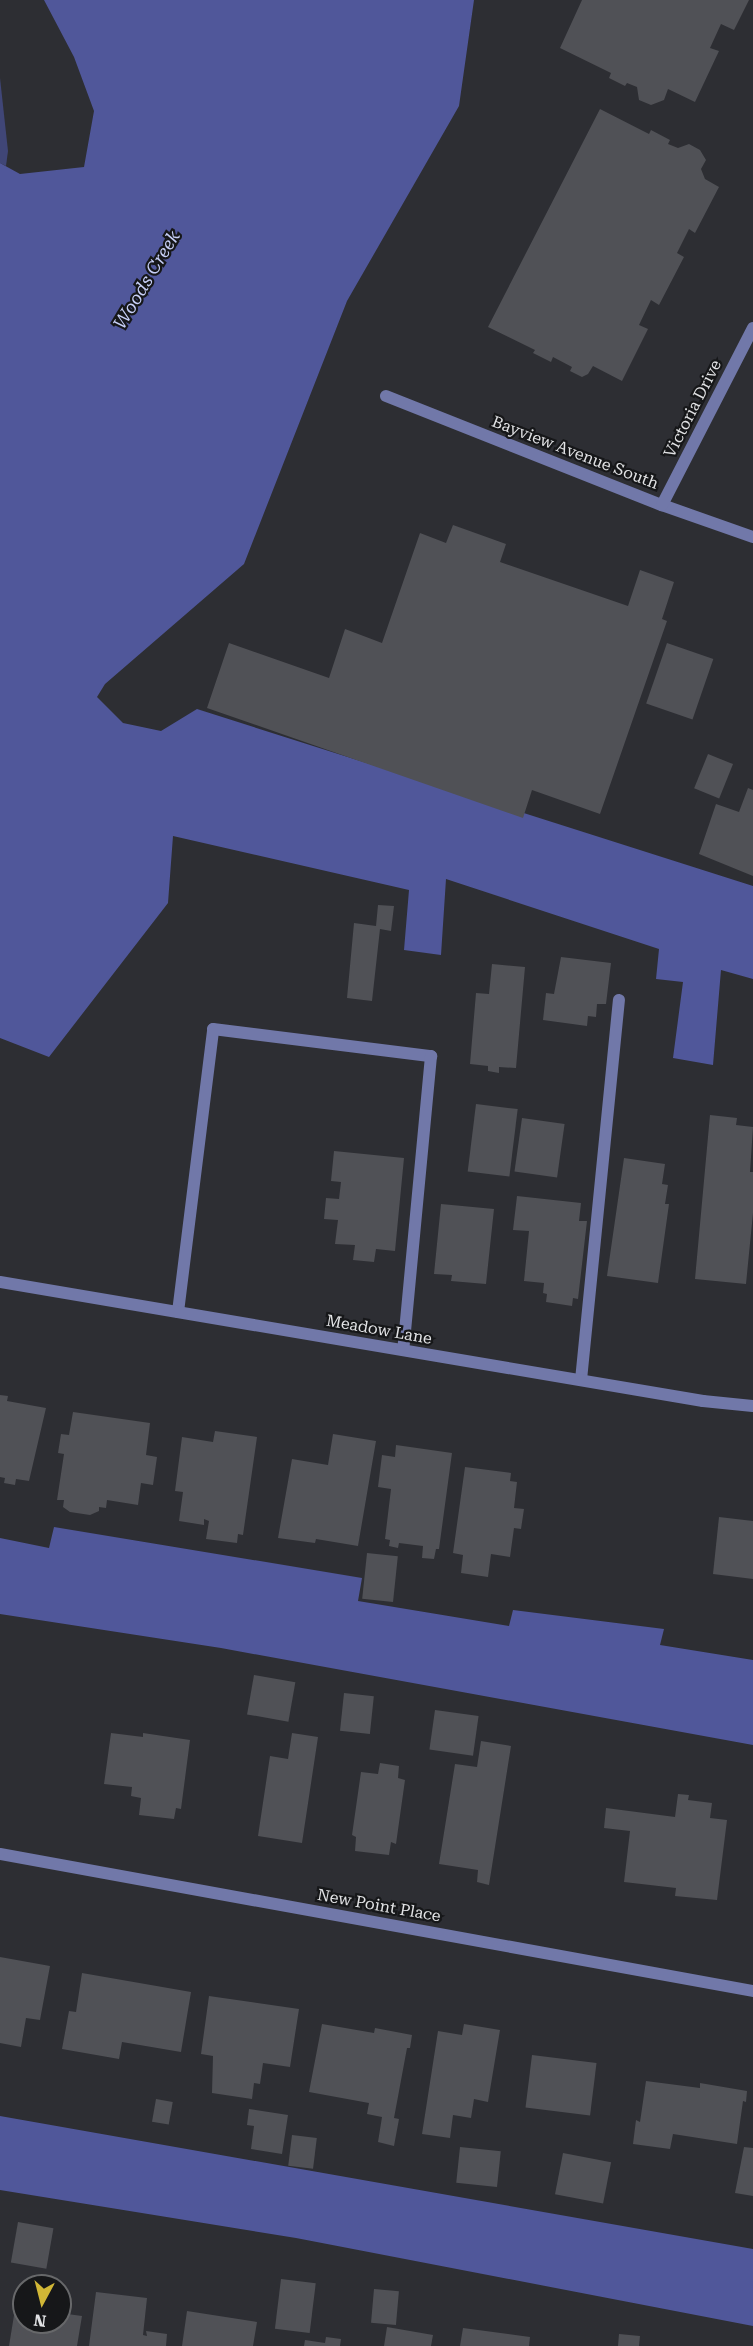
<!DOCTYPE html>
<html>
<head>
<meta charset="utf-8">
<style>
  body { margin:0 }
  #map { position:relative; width:753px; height:2346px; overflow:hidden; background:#2d2e33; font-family:"Roboto Serif",serif }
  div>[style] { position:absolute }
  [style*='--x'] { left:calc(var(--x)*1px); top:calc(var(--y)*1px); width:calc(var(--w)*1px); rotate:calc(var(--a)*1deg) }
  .green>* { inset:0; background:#404677 }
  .water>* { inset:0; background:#50579a }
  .building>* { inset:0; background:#505156; transform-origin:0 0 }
  .service>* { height:12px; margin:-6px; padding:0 6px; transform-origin:6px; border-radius:6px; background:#7178a9 }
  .minor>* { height:12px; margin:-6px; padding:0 6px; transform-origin:6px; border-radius:6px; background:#7178a9 }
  span { translate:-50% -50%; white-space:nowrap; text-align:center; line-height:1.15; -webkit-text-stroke:4.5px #161719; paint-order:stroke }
  .street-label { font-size:16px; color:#e1e2e4 }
  .water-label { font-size:18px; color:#c7cff6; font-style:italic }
  .north { position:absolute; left:12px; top:2274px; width:60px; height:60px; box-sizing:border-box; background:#161719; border:2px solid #67686a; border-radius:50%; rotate:187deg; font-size:16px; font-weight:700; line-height:24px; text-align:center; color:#e1e2e4 }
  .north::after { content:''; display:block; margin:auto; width:21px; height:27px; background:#d1b736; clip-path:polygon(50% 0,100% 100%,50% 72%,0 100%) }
</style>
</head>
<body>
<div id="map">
  <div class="green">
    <i style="clip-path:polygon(0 78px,8px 151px,6px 166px,0 163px)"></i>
  </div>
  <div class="water">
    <i style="clip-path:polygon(44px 0,474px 0,459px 106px,347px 301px,244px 564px,105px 684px,97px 697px,123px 723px,161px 731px,197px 709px,753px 886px,753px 979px,721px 970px,713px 1065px,673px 1058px,683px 982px,656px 979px,659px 949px,446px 879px,441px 955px,404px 950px,409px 890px,173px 836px,168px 903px,49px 1057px,0 1038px,0 163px,20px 174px,84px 167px,94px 111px,74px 57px)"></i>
    <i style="clip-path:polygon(54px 1527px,362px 1578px,358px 1601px,509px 1626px,513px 1610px,664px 1629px,660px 1645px,753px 1660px,753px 1745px,221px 1648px,0 1614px,0 1538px,49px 1548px)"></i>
    <i style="clip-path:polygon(0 2116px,753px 2249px,753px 2326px,296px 2238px,0 2190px)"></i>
  </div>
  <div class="building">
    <i style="clip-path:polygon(582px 0,749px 0,734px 30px,721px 24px,710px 48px,719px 51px,695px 102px,668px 89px,664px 100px,651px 105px,639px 100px,637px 87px,627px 83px,625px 86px,609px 78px,611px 73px,560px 48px)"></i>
    <i style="clip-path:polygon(600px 109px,649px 134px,651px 130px,670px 140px,668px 144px,678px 148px,689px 144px,700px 150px,706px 160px,701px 169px,705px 179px,719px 187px,695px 233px,689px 229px,677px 253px,684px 257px,659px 305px,651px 300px,639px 325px,648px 329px,622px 381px,593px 366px,588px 374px,582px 377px,570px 371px,572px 367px,553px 357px,551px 362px,533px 353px,535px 350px,488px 327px)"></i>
    <i style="clip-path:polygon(453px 525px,506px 544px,500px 562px,628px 606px,640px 570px,674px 582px,662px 619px,667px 621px,600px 814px,532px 790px,523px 818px,207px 708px,229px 643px,329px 678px,345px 629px,382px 643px,420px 533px,446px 543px)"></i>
    <i style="left:667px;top:643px;width:49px;height:64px;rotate:19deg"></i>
    <i style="left:708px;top:754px;width:27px;height:37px;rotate:22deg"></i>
    <i style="clip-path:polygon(748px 788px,753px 790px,753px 876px,699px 854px,716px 804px,739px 812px)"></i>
    <i style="clip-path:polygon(378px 905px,394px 906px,391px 931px,380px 929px,372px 1001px,347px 998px,354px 923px,376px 926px)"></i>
    <i style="clip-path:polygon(561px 957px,611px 963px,606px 1004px,597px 1004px,596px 1017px,588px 1016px,587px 1026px,543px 1020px,546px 993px,554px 994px)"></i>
    <i style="clip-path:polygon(492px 964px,525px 967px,516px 1068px,499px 1067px,499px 1073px,488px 1071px,488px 1066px,470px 1064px,476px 993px,489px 994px)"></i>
    <i style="left:476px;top:1104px;width:42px;height:68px;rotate:7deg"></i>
    <i style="clip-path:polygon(710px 1115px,737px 1118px,736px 1125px,753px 1127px,750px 1172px,753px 1172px,753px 1213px,746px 1284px,695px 1279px)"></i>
    <i style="left:522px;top:1118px;width:43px;height:54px;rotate:8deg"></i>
    <i style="clip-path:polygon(334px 1151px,404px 1158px,395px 1251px,376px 1249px,374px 1262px,353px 1260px,355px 1245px,335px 1244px,338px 1220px,324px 1219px,326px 1198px,339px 1199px,341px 1182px,331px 1181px)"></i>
    <i style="clip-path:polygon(624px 1158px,665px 1164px,662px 1184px,668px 1185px,665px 1204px,669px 1204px,658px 1283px,607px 1276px)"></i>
    <i style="clip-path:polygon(517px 1196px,581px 1203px,579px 1221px,587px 1221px,578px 1299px,573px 1298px,572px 1306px,546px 1302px,547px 1294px,543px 1293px,544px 1283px,524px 1281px,529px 1231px,513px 1230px)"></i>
    <i style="clip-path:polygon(441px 1204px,494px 1209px,486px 1284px,451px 1281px,452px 1275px,434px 1274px)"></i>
    <i style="clip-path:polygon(0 1395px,8px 1396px,7px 1401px,46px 1408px,29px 1481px,16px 1479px,15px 1485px,4px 1483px,5px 1478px,0 1477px)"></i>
    <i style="clip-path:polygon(73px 1412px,150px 1423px,146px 1455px,157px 1457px,153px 1485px,141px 1483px,138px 1505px,107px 1500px,106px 1508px,99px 1507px,99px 1511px,90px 1515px,70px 1512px,63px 1507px,64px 1500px,57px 1500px,64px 1454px,58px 1453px,61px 1434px,69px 1435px)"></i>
    <i style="clip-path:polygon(215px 1431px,257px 1437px,243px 1535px,238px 1534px,237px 1543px,206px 1539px,209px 1521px,204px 1519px,204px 1525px,179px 1521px,183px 1492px,175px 1491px,182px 1437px,213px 1442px)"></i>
    <i style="clip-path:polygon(333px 1434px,376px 1441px,358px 1546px,316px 1539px,315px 1543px,278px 1538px,292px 1459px,328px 1465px)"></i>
    <i style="clip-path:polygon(396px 1445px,452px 1453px,439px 1549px,436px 1549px,434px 1559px,422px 1558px,423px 1546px,399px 1543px,398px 1548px,389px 1546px,390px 1540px,385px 1539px,391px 1489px,378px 1487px,382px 1455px,395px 1457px)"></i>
    <i style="clip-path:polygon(465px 1467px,511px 1473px,510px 1481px,517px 1482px,514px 1508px,524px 1509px,521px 1529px,514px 1528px,510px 1557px,491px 1554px,488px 1577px,461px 1573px,463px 1555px,453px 1553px)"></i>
    <i style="clip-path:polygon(719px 1517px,753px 1521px,753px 1579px,713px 1574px)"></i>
    <i style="left:367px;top:1553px;width:31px;height:46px;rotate:6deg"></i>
    <i style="left:254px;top:1675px;width:42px;height:40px;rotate:10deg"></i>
    <i style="left:344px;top:1693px;width:30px;height:38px;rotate:6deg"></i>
    <i style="left:435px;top:1710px;width:44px;height:40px;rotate:8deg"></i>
    <i style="clip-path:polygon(111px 1733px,143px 1737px,143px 1733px,190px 1740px,181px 1809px,176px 1808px,174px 1819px,139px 1815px,141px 1798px,131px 1796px,132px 1787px,104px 1784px)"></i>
    <i style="clip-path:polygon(292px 1733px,318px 1737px,302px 1843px,258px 1836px,270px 1756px,288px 1759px)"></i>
    <i style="clip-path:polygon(481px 1741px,511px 1746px,489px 1885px,477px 1882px,478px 1870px,439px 1864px,455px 1764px,477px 1767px)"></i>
    <i style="clip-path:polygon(380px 1763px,399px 1766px,398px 1778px,405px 1780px,396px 1844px,391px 1842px,389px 1855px,355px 1851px,356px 1837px,352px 1835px,361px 1772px,378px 1774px)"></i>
    <i style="clip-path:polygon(678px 1794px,689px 1795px,688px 1800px,712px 1803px,710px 1818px,727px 1820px,717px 1900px,675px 1896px,676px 1888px,624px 1882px,630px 1831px,604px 1828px,606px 1808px,675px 1817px)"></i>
    <i style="clip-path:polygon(0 1957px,50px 1966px,40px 2020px,26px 2018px,21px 2047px,0 2043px)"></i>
    <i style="clip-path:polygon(82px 1973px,191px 1992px,181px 2052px,122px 2042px,119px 2059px,62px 2049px,69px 2011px,76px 2012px)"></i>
    <i style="clip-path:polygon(209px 1996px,299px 2009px,290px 2067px,263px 2063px,260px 2084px,254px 2083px,252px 2099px,212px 2093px,213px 2056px,201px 2054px)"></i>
    <i style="clip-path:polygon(322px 2024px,374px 2033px,375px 2028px,412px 2035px,410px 2048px,407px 2048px,394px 2118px,399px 2119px,394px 2146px,378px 2142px,382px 2117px,367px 2114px,369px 2103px,309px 2092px)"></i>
    <i style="clip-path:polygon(464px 2024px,500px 2030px,488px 2102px,474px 2099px,471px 2118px,453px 2115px,450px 2138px,422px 2134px,438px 2031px,462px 2035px)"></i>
    <i style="left:532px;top:2055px;width:65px;height:53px;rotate:7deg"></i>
    <i style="clip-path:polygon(646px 2081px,700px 2088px,700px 2083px,747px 2091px,746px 2102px,743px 2101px,737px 2144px,673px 2134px,670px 2149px,633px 2144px,636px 2120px,640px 2122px)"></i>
    <i style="left:156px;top:2099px;width:17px;height:23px;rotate:10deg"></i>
    <i style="clip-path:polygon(249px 2109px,288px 2115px,282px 2154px,251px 2149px,254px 2126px,247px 2125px)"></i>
    <i style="left:292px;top:2135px;width:25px;height:31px;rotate:7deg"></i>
    <i style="left:460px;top:2147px;width:41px;height:36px;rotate:6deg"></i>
    <i style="clip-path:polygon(744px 2147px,753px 2148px,753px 2196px,735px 2193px)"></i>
    <i style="left:563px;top:2153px;width:49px;height:42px;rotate:11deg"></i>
    <i style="left:18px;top:2222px;width:36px;height:41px;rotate:10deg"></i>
    <i style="left:281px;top:2279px;width:35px;height:50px;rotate:7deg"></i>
    <i style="left:374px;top:2289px;width:25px;height:34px;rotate:5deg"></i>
    <i style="clip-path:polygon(96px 2292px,147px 2298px,143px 2335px,147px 2336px,146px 2331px,167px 2334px,166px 2346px,89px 2346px)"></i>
    <i style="clip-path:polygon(16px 2303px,24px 2304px,24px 2322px,60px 2322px,60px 2313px,82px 2316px,77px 2346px,9px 2346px)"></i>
    <i style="clip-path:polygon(187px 2311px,257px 2322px,253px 2346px,182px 2346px)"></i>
    <i style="clip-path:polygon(387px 2327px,433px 2335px,431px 2346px,384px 2346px)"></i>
    <i style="clip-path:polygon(463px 2328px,530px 2337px,529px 2346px,460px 2346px)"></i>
    <i style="clip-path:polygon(619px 2334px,640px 2336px,639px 2346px,618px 2346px)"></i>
    <i style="clip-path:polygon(326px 2337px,341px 2339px,340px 2346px,304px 2346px,305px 2340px,325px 2343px)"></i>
  </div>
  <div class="service">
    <i style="--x:178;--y:1312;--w:285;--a:-82.9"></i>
    <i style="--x:213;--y:1029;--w:220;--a:7.1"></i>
    <i style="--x:431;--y:1056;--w:295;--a:95.4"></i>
    <i style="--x:581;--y:1380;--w:382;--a:-84.3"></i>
  </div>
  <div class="minor">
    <i style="--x:386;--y:396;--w:297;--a:21.6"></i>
    <i style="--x:662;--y:505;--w:96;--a:19.4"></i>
    <i style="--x:662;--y:505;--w:199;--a:-62.8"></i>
    <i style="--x:0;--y:1282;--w:713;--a:9.61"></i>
    <i style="--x:703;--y:1401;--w:50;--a:5.7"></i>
    <i style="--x:0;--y:1854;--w:765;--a:10.31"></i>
  </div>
  <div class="street-label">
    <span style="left:693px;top:409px;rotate:-63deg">Victoria Drive</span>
    <span style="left:575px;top:453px;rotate:21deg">Bayview Avenue South</span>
    <span style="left:379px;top:1330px;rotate:10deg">Meadow Lane</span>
    <span style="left:379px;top:1906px;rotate:10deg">New Point Place</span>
  </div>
  <div class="water-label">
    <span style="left:147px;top:280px;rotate:-59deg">Woods Creek</span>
  </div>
  <div class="north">N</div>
</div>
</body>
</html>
